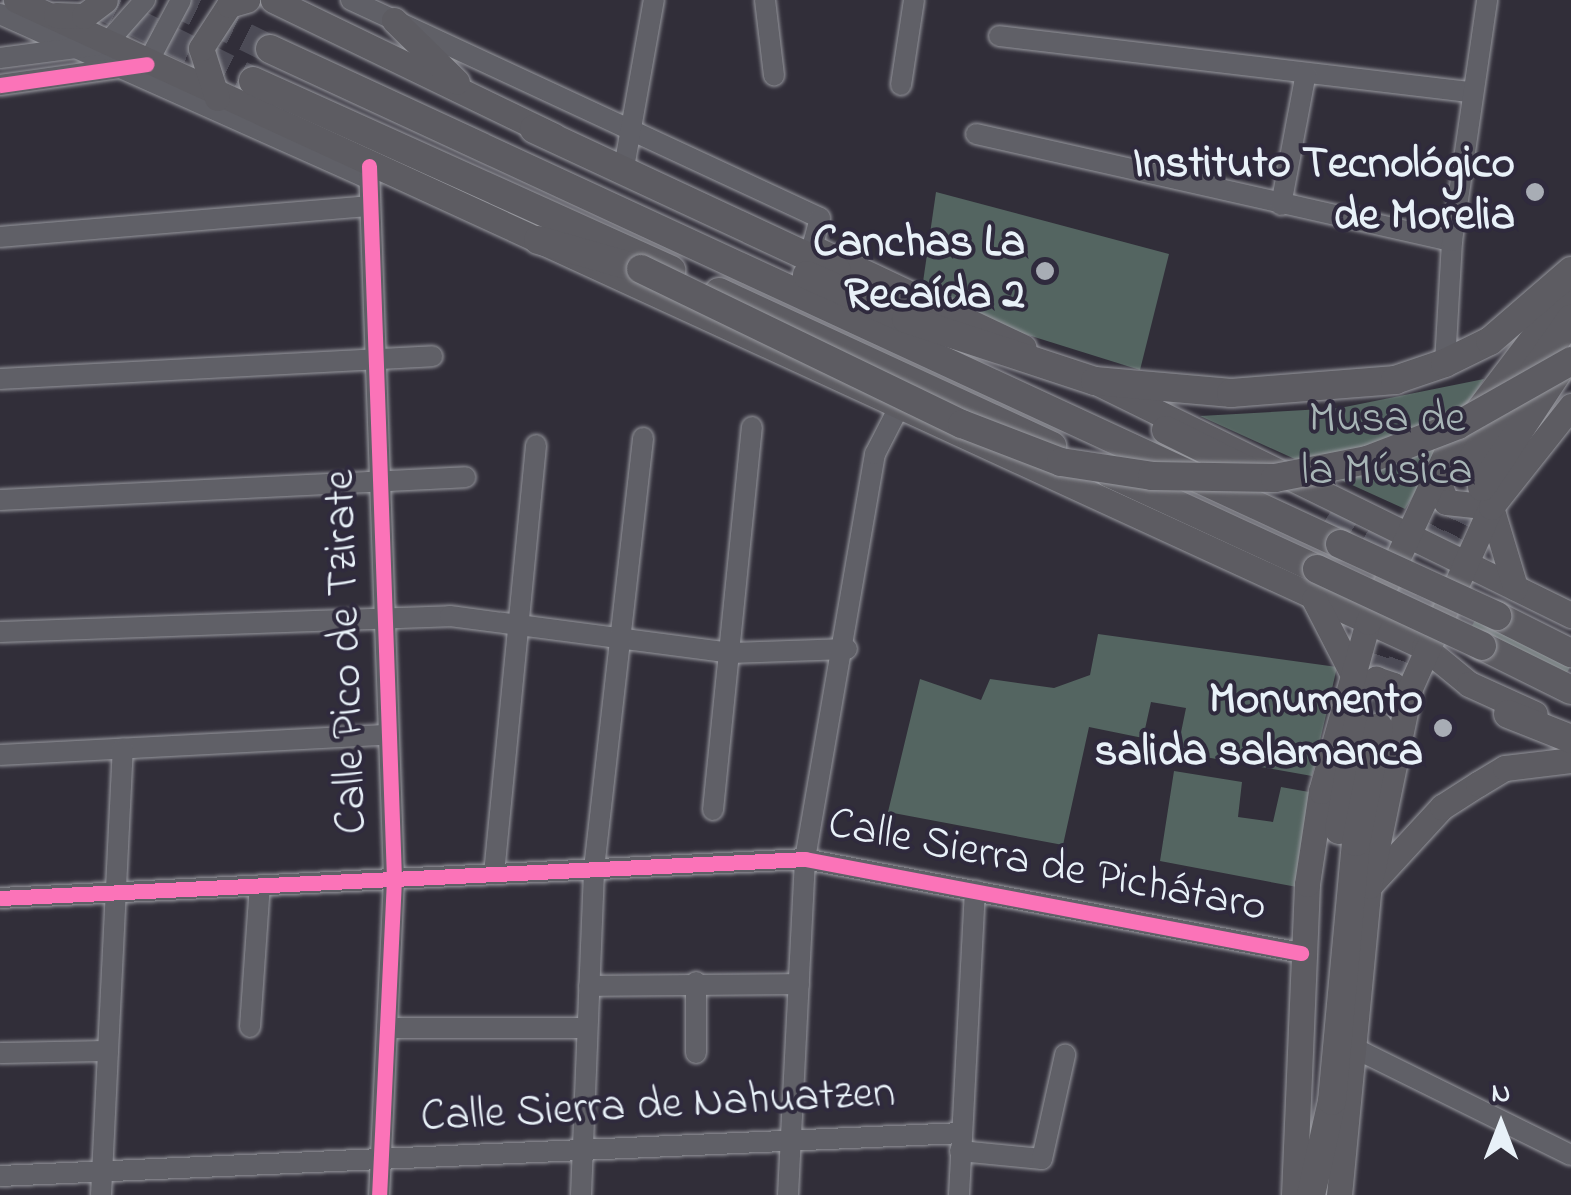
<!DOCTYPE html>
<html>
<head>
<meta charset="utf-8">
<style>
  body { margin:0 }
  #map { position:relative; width:1571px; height:1195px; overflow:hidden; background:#312e39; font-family:"Indie Flower",sans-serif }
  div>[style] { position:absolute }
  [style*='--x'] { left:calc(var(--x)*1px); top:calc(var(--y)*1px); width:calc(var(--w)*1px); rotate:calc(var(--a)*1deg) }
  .green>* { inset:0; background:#546561; transform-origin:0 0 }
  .highway-tunnel>* { height:28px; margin-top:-14px; transform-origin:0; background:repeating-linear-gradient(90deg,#4c4b56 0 28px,transparent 0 42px) }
  .roads { filter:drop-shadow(0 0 2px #98999f) drop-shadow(0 0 2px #98999f) }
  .minor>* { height:20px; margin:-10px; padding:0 10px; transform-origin:10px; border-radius:10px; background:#606067 }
  .major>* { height:25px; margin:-12.5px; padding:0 12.5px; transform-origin:12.5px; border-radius:12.5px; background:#5d5c62 }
  .highway>* { height:28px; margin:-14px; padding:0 14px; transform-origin:14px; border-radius:14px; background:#5d5c62 }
  .bridges { filter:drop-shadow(0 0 2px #98999f) drop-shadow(0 0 2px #98999f) }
  .highway-bridge>* { height:28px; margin:-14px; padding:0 14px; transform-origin:14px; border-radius:14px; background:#5d5c62 }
  .cycleway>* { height:15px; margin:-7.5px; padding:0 7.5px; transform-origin:7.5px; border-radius:7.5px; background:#fb73b8 }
  .dots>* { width:28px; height:28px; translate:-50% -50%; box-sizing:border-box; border:5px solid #2f2a3d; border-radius:50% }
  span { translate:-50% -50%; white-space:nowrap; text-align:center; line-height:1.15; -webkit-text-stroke:8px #2f2a3d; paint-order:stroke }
  .poi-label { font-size:45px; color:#e8f1f8; font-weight:700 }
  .right { translate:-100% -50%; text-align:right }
  .park-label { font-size:45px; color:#a8b6b7 }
  .street-label { font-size:45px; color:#e8f1f8 }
  .north { position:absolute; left:1451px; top:1075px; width:100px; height:100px; -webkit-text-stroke:8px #2f2a3d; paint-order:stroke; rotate:0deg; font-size:28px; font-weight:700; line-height:40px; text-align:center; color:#e8f1f8 }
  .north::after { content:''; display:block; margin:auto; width:35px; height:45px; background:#e8f1f8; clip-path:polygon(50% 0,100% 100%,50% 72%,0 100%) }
</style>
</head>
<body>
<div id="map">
  <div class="green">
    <i style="clip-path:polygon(936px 192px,1169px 254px,1140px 370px,1015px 331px,922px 289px)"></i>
    <i style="clip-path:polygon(1484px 379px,1405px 509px,1200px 416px,1340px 408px)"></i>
    <i style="left:1476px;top:618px;width:106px;height:10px;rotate:27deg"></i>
    <i style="clip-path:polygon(1098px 634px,1337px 667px,1312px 776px,1177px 752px,1186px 708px,1151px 702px,1143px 738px,1089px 727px,1063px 845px,888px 812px,920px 679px,981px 700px,990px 679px,1054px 688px,1090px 675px)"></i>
    <i style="clip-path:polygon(1174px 771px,1242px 782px,1238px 817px,1273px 822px,1281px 787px,1309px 792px,1297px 887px,1160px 861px)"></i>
  </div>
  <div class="highway-tunnel">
    <i style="--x:90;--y:0;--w:182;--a:26.4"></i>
    <i style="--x:170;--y:0;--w:111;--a:26.1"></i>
    <i style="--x:1331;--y:511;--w:70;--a:32.8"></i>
    <i style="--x:1390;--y:549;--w:36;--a:71"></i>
    <i style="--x:1358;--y:722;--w:141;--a:-70.9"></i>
    <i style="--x:1404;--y:589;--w:135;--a:-63.1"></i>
    <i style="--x:1379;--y:727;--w:136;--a:-70.2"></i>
    <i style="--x:1425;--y:599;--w:126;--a:-63"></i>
  </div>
  <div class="roads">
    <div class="minor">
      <i style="--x:351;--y:0;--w:517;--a:24.93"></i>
      <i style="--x:820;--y:218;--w:31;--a:105"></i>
      <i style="--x:765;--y:0;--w:76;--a:83.2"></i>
      <i style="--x:0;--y:14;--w:404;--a:24.1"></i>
      <i style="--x:999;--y:36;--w:476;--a:6.8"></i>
      <i style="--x:0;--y:58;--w:107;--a:-7.5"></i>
      <i style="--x:106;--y:44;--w:59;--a:-48.4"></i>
      <i style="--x:0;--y:85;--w:148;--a:-8.1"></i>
      <i style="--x:147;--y:64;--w:72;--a:-62"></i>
      <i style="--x:901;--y:85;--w:86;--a:-81.3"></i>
      <i style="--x:976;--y:134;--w:488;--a:12.7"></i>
      <i style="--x:625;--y:162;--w:165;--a:-79.9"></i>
      <i style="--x:369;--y:166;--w:713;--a:87.99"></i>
      <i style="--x:394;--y:879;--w:316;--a:92.7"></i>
      <i style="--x:1281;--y:205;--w:134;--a:-79.3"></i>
      <i style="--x:0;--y:237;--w:371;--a:-4.8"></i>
      <i style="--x:1445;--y:363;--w:122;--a:-86.7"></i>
      <i style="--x:1452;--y:241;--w:244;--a:-81.7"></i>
      <i style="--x:0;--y:379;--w:433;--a:-3"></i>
      <i style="--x:0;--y:500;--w:466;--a:-2.8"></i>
      <i style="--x:0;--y:632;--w:450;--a:-2"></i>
      <i style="--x:450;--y:616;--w:283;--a:7.5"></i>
      <i style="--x:731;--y:653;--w:116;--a:-2"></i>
      <i style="--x:0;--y:755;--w:389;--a:-3"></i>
      <i style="--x:713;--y:810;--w:385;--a:-84.2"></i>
      <i style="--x:494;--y:874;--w:431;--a:-84.4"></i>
      <i style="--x:0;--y:898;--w:806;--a:-2.77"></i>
      <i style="--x:805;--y:859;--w:505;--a:10.73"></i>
      <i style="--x:589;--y:986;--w:210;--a:-0.5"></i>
      <i style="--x:250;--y:1027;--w:142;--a:-86"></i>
      <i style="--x:387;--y:1028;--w:200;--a:0"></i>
      <i style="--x:1352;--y:1047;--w:244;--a:26.3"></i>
      <i style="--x:0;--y:1053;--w:108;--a:-1.1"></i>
      <i style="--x:696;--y:1053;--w:71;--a:-90"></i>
      <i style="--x:960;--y:1151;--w:82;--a:5.6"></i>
      <i style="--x:1042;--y:1159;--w:107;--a:-77.5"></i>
      <i style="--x:0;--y:1176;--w:962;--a:-2.56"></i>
      <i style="--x:101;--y:1195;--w:447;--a:-87.2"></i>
      <i style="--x:581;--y:1195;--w:326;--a:-87.7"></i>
      <i style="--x:594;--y:869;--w:434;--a:-83.5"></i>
      <i style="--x:788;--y:1195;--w:336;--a:-87.1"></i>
      <i style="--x:805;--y:859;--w:411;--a:-80.2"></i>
      <i style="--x:875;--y:454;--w:48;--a:-62.9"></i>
      <i style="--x:959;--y:1195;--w:305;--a:-87"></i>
    </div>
    <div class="major">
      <i style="--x:16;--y:0;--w:1550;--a:24.68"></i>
      <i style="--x:1424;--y:647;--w:58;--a:39.4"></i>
      <i style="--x:1469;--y:684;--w:72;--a:24.4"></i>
      <i style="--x:273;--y:0;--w:312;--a:25.8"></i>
      <i style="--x:56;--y:15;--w:28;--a:2"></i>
      <i style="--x:84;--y:16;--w:26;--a:-37"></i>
      <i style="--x:394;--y:20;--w:88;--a:44.5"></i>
      <i style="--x:217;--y:98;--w:52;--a:-107.7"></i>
      <i style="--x:201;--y:48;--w:51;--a:-56.9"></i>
      <i style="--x:229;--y:5;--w:19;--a:-16"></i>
      <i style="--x:820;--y:251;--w:225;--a:25.3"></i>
      <i style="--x:1100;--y:384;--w:525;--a:26.13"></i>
      <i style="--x:1435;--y:473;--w:31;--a:69"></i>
      <i style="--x:1446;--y:502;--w:45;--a:6.3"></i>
      <i style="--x:1491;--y:507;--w:84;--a:73.3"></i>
      <i style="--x:1314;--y:599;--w:83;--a:62.8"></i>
      <i style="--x:1344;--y:701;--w:39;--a:-35"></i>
      <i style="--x:1376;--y:679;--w:18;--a:19"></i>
      <i style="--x:1393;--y:685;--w:26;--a:62"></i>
      <i style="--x:1369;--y:886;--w:108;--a:-47.3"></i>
      <i style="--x:1442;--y:807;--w:43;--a:-32.6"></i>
      <i style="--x:1478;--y:784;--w:31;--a:-31"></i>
      <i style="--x:1505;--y:768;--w:66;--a:-6.9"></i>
      <i style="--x:1294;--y:1195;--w:311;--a:-87.6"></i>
      <i style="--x:1307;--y:884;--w:94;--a:-81.4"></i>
      <i style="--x:1321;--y:791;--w:175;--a:-74.5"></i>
      <i style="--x:1368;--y:622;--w:193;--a:-65.2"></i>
      <i style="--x:1449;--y:447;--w:201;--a:-52.7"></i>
      <i style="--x:1339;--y:1195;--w:310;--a:-84.5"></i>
      <i style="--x:1369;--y:886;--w:202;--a:-78.3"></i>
      <i style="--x:1410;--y:688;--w:198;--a:-65.9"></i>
      <i style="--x:1491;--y:507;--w:129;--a:-51.6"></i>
    </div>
    <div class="highway">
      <i style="--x:270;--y:49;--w:1179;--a:24.83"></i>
      <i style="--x:253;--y:81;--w:459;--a:24.3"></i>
      <i style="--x:534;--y:129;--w:334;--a:25"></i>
      <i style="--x:538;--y:240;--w:96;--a:15.8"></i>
      <i style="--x:807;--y:275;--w:108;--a:24"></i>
      <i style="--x:906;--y:319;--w:199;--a:18.2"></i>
      <i style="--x:1095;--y:381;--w:137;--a:5"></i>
      <i style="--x:1231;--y:393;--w:165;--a:-4.5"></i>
      <i style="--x:1395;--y:380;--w:53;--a:-18.8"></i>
      <i style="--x:1445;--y:363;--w:50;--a:-26.1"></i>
      <i style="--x:1490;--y:341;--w:107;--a:-40.8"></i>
      <i style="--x:719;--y:292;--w:367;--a:24.8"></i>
      <i style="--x:1166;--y:430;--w:90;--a:26.3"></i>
      <i style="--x:1465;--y:469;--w:184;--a:-54.8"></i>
      <i style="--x:1109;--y:473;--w:229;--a:24.8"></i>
      <i style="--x:1482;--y:487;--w:151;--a:-56.6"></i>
      <i style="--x:1497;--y:616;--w:83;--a:26.6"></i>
      <i style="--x:1482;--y:646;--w:99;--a:26.3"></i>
      <i style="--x:1508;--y:714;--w:68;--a:21.6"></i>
      <i style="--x:1339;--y:830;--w:110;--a:-80"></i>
      <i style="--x:1311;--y:1195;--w:96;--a:-77.4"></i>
      <i style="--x:1332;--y:1101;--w:260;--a:-84.7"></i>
      <i style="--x:1356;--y:842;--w:117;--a:-78.7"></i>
    </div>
  </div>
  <div class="bridges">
    <div class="highway-bridge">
      <i style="--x:641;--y:269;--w:356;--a:25.8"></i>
      <i style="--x:962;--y:424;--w:106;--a:21"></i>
      <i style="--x:1061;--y:462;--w:92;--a:8.7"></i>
      <i style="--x:1152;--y:476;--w:123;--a:0.9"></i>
      <i style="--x:1275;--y:478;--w:94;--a:-11.1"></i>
      <i style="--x:1367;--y:460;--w:97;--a:-21"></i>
      <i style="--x:1458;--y:425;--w:130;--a:-29.5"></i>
      <i style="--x:1340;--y:544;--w:173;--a:24.6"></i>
      <i style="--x:1317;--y:569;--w:182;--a:25"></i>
    </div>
  </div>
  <div class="cycleway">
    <i style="--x:0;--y:85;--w:148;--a:-8.1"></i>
    <i style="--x:369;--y:166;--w:713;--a:87.99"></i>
    <i style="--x:394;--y:879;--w:316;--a:92.7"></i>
    <i style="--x:0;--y:898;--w:806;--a:-2.77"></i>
    <i style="--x:805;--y:859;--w:505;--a:10.73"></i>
  </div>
  <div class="dots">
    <i style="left:1535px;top:192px;background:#a8adb5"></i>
    <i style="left:1045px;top:271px;background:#a8adb5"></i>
    <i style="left:1443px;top:728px;background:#a8adb5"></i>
  </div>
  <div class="poi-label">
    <span class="right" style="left:1515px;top:192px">Instituto Tecnológico<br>de Morelia</span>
    <span class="right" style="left:1025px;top:271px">Canchas La<br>Recaída 2</span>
    <span class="right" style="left:1423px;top:728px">Monumento<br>salida salamanca</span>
  </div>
  <div class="park-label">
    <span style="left:1387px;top:447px">Musa de<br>la Música</span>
  </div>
  <div class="street-label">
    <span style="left:348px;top:652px;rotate:-92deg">Calle Pico de Tzirate</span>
    <span style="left:1047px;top:867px;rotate:11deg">Calle Sierra de Pichátaro</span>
    <span style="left:658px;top:1107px;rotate:-3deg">Calle Sierra de Nahuatzen</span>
  </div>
  <div class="north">N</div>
</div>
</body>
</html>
